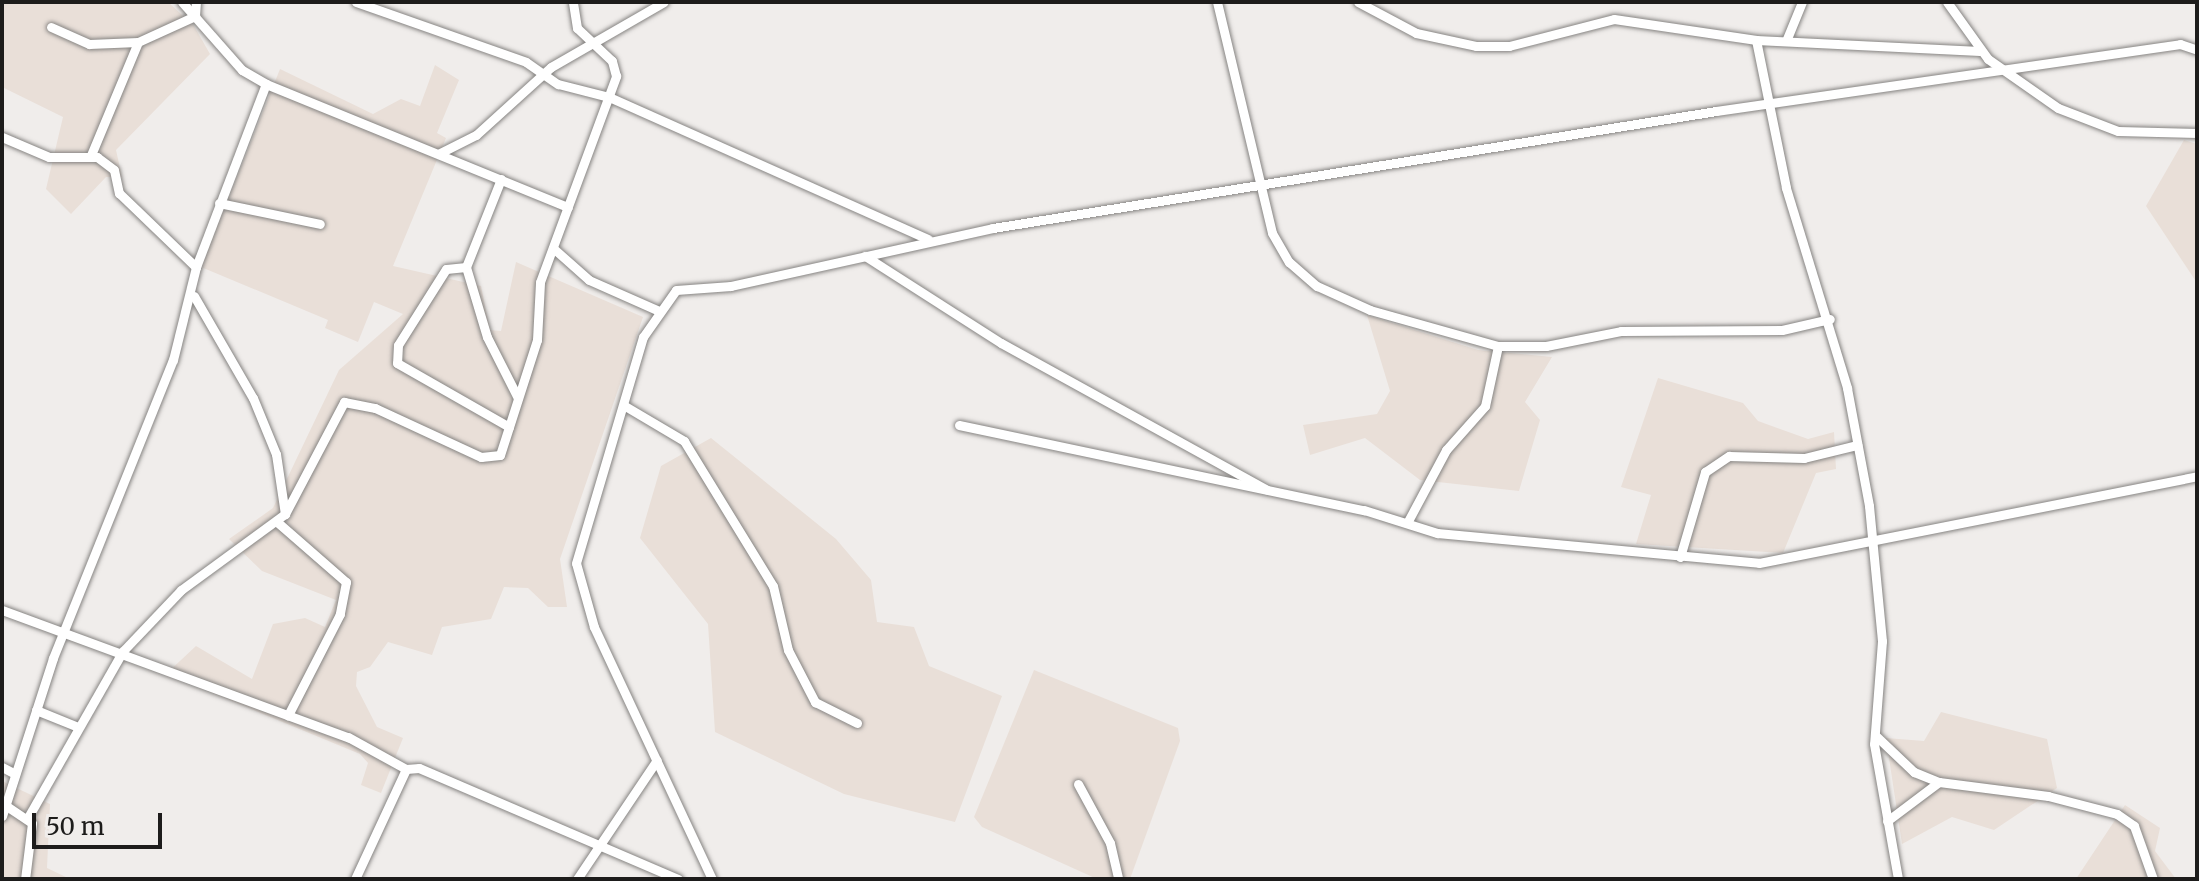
<!DOCTYPE html>
<html>
<head>
<meta charset="utf-8">
<style>
  body { margin:0 }
  #map { position:relative; width:2199px; height:881px; overflow:hidden; background:#f0edeb; font-family:Merriweather,serif }
  div>[style] { position:absolute }
  [style*='--x'] { left:calc(var(--x)*1px); top:calc(var(--y)*1px); width:calc(var(--w)*1px); rotate:calc(var(--a)*1deg) }
  .built>* { inset:0; background:#e9dfd8 }
  .roads { filter:drop-shadow(0 0 2px #868482) drop-shadow(0 0 2px #868482) }
  .service>* { height:9px; margin:-4.5px; padding:0 4.5px; transform-origin:4.5px; border-radius:4.5px; background:#fff }
  span { translate:-50% -50%; white-space:nowrap; text-align:center; line-height:1.15; -webkit-text-stroke:8px #f0edeb; paint-order:stroke }
  .frame { position:absolute; inset:0; border:4px solid #1d1c1b; pointer-events:none }
  .scale { position:absolute; left:32px; top:813px; width:130px; height:36px; box-sizing:border-box; border:4px solid #1d1c1b; border-top:0; padding-left:10px; font-size:24px; line-height:28px; white-space:nowrap; color:#1d1c1b; -webkit-text-stroke:6px #f0edeb; paint-order:stroke }
</style>
</head>
<body>
<div id="map">
  <div class="built">
    <i style="clip-path:polygon(2px 2px,168px 2px,194px 26px,210px 54px,116px 150px,122px 177px,106px 177px,71px 214px,46px 189px,63px 117px,2px 87px)"></i>
    <i style="clip-path:polygon(435px 65px,459px 80px,437px 133px,446px 138px,393px 266px,481px 286px,490px 330px,501px 331px,516px 262px,643px 317px,560px 559px,567px 607px,548px 607px,528px 588px,504px 587px,491px 619px,442px 627px,432px 655px,388px 642px,370px 667px,357px 672px,356px 686px,377px 727px,403px 738px,381px 793px,361px 785px,368px 763px,360px 754px,166px 674px,196px 646px,252px 679px,273px 624px,305px 618px,325px 627px,336px 600px,262px 571px,229px 539px,273px 508px,339px 370px,403px 314px,374px 302px,358px 342px,325px 328px,328px 320px,201px 267px,280px 69px,373px 114px,401px 99px,420px 106px)"></i>
    <i style="clip-path:polygon(2184px 140px,2197px 144px,2197px 283px,2146px 206px)"></i>
    <i style="clip-path:polygon(1367px 315px,1478px 350px,1552px 357px,1525px 402px,1540px 420px,1519px 491px,1420px 480px,1365px 438px,1310px 455px,1303px 425px,1377px 414px,1390px 391px)"></i>
    <i style="clip-path:polygon(1658px 378px,1743px 403px,1758px 421px,1808px 439px,1834px 432px,1836px 469px,1816px 473px,1783px 553px,1636px 544px,1651px 495px,1621px 487px)"></i>
    <i style="clip-path:polygon(711px 438px,836px 539px,871px 580px,877px 622px,914px 627px,929px 666px,1002px 696px,955px 822px,844px 794px,715px 732px,708px 624px,640px 538px,661px 466px)"></i>
    <i style="clip-path:polygon(1034px 670px,1178px 728px,1180px 741px,1130px 879px,1097px 879px,982px 827px,974px 817px)"></i>
    <i style="clip-path:polygon(1941px 712px,2047px 739px,2057px 788px,1994px 830px,1952px 817px,1902px 844px,1886px 738px,1924px 741px)"></i>
    <i style="clip-path:polygon(2px 781px,50px 804px,47px 868px,70px 879px,2px 879px)"></i>
    <i style="clip-path:polygon(2125px 805px,2160px 828px,2155px 851px,2176px 879px,2076px 879px)"></i>
  </div>
  <div class="roads">
    <div class="service">
      <i style="--x:182;--y:2;--w:91;--a:48.6"></i>
      <i style="--x:242;--y:70;--w:28;--a:30"></i>
      <i style="--x:266;--y:84;--w:326;--a:22.2"></i>
      <i style="--x:356;--y:2;--w:180;--a:19.4"></i>
      <i style="--x:526;--y:62;--w:39;--a:35"></i>
      <i style="--x:558;--y:84;--w:53;--a:14.3"></i>
      <i style="--x:609;--y:97;--w:349;--a:24"></i>
      <i style="--x:1217;--y:2;--w:237;--a:76.6"></i>
      <i style="--x:1272;--y:233;--w:34;--a:60"></i>
      <i style="--x:1289;--y:262;--w:37;--a:41"></i>
      <i style="--x:1317;--y:286;--w:58;--a:24.4"></i>
      <i style="--x:1370;--y:310;--w:133;--a:15.7"></i>
      <i style="--x:1498;--y:346;--w:48;--a:0"></i>
      <i style="--x:1546;--y:346;--w:76;--a:-11.3"></i>
      <i style="--x:1621;--y:331;--w:161;--a:-0.4"></i>
      <i style="--x:1782;--y:330;--w:49;--a:-12.9"></i>
      <i style="--x:1358;--y:2;--w:66;--a:28.1"></i>
      <i style="--x:1416;--y:33;--w:61;--a:12.2"></i>
      <i style="--x:1476;--y:46;--w:33;--a:0"></i>
      <i style="--x:1509;--y:46;--w:108;--a:-14.4"></i>
      <i style="--x:1614;--y:19;--w:144;--a:8.4"></i>
      <i style="--x:1756;--y:40;--w:224;--a:2.8"></i>
      <i style="--x:1947;--y:2;--w:70;--a:54.3"></i>
      <i style="--x:1988;--y:59;--w:85;--a:35"></i>
      <i style="--x:2058;--y:108;--w:64;--a:21"></i>
      <i style="--x:2118;--y:131;--w:79;--a:1.5"></i>
      <i style="--x:51;--y:27;--w:42;--a:24.1"></i>
      <i style="--x:89;--y:44;--w:49;--a:-2.3"></i>
      <i style="--x:1756;--y:40;--w:151;--a:78.5"></i>
      <i style="--x:1786;--y:188;--w:209;--a:73"></i>
      <i style="--x:1847;--y:388;--w:120;--a:79.4"></i>
      <i style="--x:1869;--y:506;--w:136;--a:84.5"></i>
      <i style="--x:1882;--y:641;--w:103;--a:94.4"></i>
      <i style="--x:1874;--y:744;--w:137;--a:79.9"></i>
      <i style="--x:1786;--y:41;--w:42;--a:-67.7"></i>
      <i style="--x:2;--y:137;--w:51;--a:23.1"></i>
      <i style="--x:49;--y:157;--w:48;--a:0"></i>
      <i style="--x:97;--y:157;--w:21;--a:37"></i>
      <i style="--x:114;--y:170;--w:24;--a:78"></i>
      <i style="--x:119;--y:193;--w:107;--a:43.9"></i>
      <i style="--x:440;--y:153;--w:40;--a:-26.6"></i>
      <i style="--x:476;--y:135;--w:101;--a:-42.2"></i>
      <i style="--x:551;--y:67;--w:130;--a:-29.9"></i>
      <i style="--x:91;--y:155;--w:122;--a:-67.4"></i>
      <i style="--x:138;--y:42;--w:63;--a:-24.5"></i>
      <i style="--x:195;--y:16;--w:14;--a:-86"></i>
      <i style="--x:501;--y:179;--w:95;--a:111.7"></i>
      <i style="--x:466;--y:267;--w:73;--a:73.3"></i>
      <i style="--x:487;--y:337;--w:68;--a:63.1"></i>
      <i style="--x:219;--y:203;--w:103;--a:11.7"></i>
      <i style="--x:553;--y:248;--w:48;--a:41.6"></i>
      <i style="--x:589;--y:280;--w:77;--a:23.9"></i>
      <i style="--x:865;--y:256;--w:161;--a:32.6"></i>
      <i style="--x:1001;--y:343;--w:303;--a:28.9"></i>
      <i style="--x:466;--y:267;--w:20;--a:174"></i>
      <i style="--x:446;--y:269;--w:90;--a:122.3"></i>
      <i style="--x:398;--y:345;--w:18;--a:93"></i>
      <i style="--x:397;--y:363;--w:129;--a:29.7"></i>
      <i style="--x:194;--y:296;--w:118;--a:60"></i>
      <i style="--x:253;--y:398;--w:61;--a:67.7"></i>
      <i style="--x:276;--y:454;--w:61;--a:81.5"></i>
      <i style="--x:625;--y:406;--w:69;--a:30.7"></i>
      <i style="--x:684;--y:441;--w:170;--a:58.5"></i>
      <i style="--x:773;--y:586;--w:66;--a:76.8"></i>
      <i style="--x:788;--y:650;--w:59;--a:62.6"></i>
      <i style="--x:815;--y:702;--w:47;--a:26.6"></i>
      <i style="--x:959;--y:425;--w:414;--a:11.9"></i>
      <i style="--x:1364;--y:510;--w:77;--a:17.5"></i>
      <i style="--x:1437;--y:533;--w:323;--a:5.3"></i>
      <i style="--x:1759;--y:563;--w:447;--a:-11.2"></i>
      <i style="--x:276;--y:521;--w:93;--a:41.1"></i>
      <i style="--x:346;--y:582;--w:33;--a:101"></i>
      <i style="--x:340;--y:614;--w:114;--a:117.2"></i>
      <i style="--x:1407;--y:523;--w:83;--a:-61.9"></i>
      <i style="--x:1446;--y:450;--w:59;--a:-48.4"></i>
      <i style="--x:1485;--y:406;--w:61;--a:-77.8"></i>
      <i style="--x:1680;--y:557;--w:89;--a:-73.6"></i>
      <i style="--x:1705;--y:472;--w:29;--a:-34"></i>
      <i style="--x:1729;--y:456;--w:75;--a:1.5"></i>
      <i style="--x:1804;--y:458;--w:55;--a:-13.8"></i>
      <i style="--x:2;--y:610;--w:369;--a:20.2"></i>
      <i style="--x:348;--y:737;--w:66;--a:28.9"></i>
      <i style="--x:36;--y:710;--w:45;--a:22"></i>
      <i style="--x:1875;--y:735;--w:54;--a:43.5"></i>
      <i style="--x:1914;--y:772;--w:27;--a:22"></i>
      <i style="--x:1939;--y:782;--w:110;--a:7.3"></i>
      <i style="--x:2048;--y:796;--w:71;--a:14.6"></i>
      <i style="--x:2117;--y:814;--w:21;--a:35"></i>
      <i style="--x:2134;--y:826;--w:56;--a:70.3"></i>
      <i style="--x:2;--y:767;--w:15;--a:28"></i>
      <i style="--x:1078;--y:784;--w:67;--a:61.5"></i>
      <i style="--x:1110;--y:843;--w:37;--a:77"></i>
      <i style="--x:5;--y:805;--w:32;--a:34"></i>
      <i style="--x:32;--y:823;--w:56;--a:97.1"></i>
      <i style="--x:2;--y:816;--w:166;--a:-72.1"></i>
      <i style="--x:53;--y:658;--w:321;--a:-68.1"></i>
      <i style="--x:173;--y:360;--w:96;--a:-76.1"></i>
      <i style="--x:196;--y:267;--w:196;--a:-69.1"></i>
      <i style="--x:27;--y:819;--w:193;--a:-60.3"></i>
      <i style="--x:123;--y:651;--w:84;--a:-46.4"></i>
      <i style="--x:181;--y:590;--w:129;--a:-36.2"></i>
      <i style="--x:285;--y:514;--w:127;--a:-62.2"></i>
      <i style="--x:344;--y:402;--w:32;--a:11"></i>
      <i style="--x:375;--y:408;--w:117;--a:24.8"></i>
      <i style="--x:481;--y:457;--w:19;--a:-6"></i>
      <i style="--x:500;--y:455;--w:121;--a:-72.2"></i>
      <i style="--x:537;--y:340;--w:58;--a:-87"></i>
      <i style="--x:540;--y:282;--w:220;--a:-69.7"></i>
      <i style="--x:616;--y:76;--w:16;--a:-105"></i>
      <i style="--x:612;--y:61;--w:48;--a:-136.7"></i>
      <i style="--x:577;--y:28;--w:26;--a:-99"></i>
      <i style="--x:1887;--y:821;--w:65;--a:-36.9"></i>
      <i style="--x:355;--y:879;--w:121;--a:-65.1"></i>
      <i style="--x:406;--y:769;--w:13;--a:-4"></i>
      <i style="--x:419;--y:768;--w:282;--a:23.2"></i>
      <i style="--x:577;--y:879;--w:143;--a:-56.1"></i>
      <i style="--x:712;--y:879;--w:278;--a:-115.1"></i>
      <i style="--x:594;--y:627;--w:66;--a:-105.7"></i>
      <i style="--x:576;--y:563;--w:236;--a:-73.5"></i>
      <i style="--x:643;--y:337;--w:57;--a:-54.9"></i>
      <i style="--x:676;--y:290;--w:55;--a:-4.2"></i>
      <i style="--x:731;--y:286;--w:268;--a:-12.5"></i>
      <i style="--x:993;--y:228;--w:732;--a:-9.19"></i>
      <i style="--x:1716;--y:111;--w:469;--a:-8.2"></i>
      <i style="--x:2180;--y:44;--w:18;--a:19"></i>
    </div>
  </div>
  <div class="frame"></div>
  <div class="scale">50 m</div>
</div>
</body>
</html>
